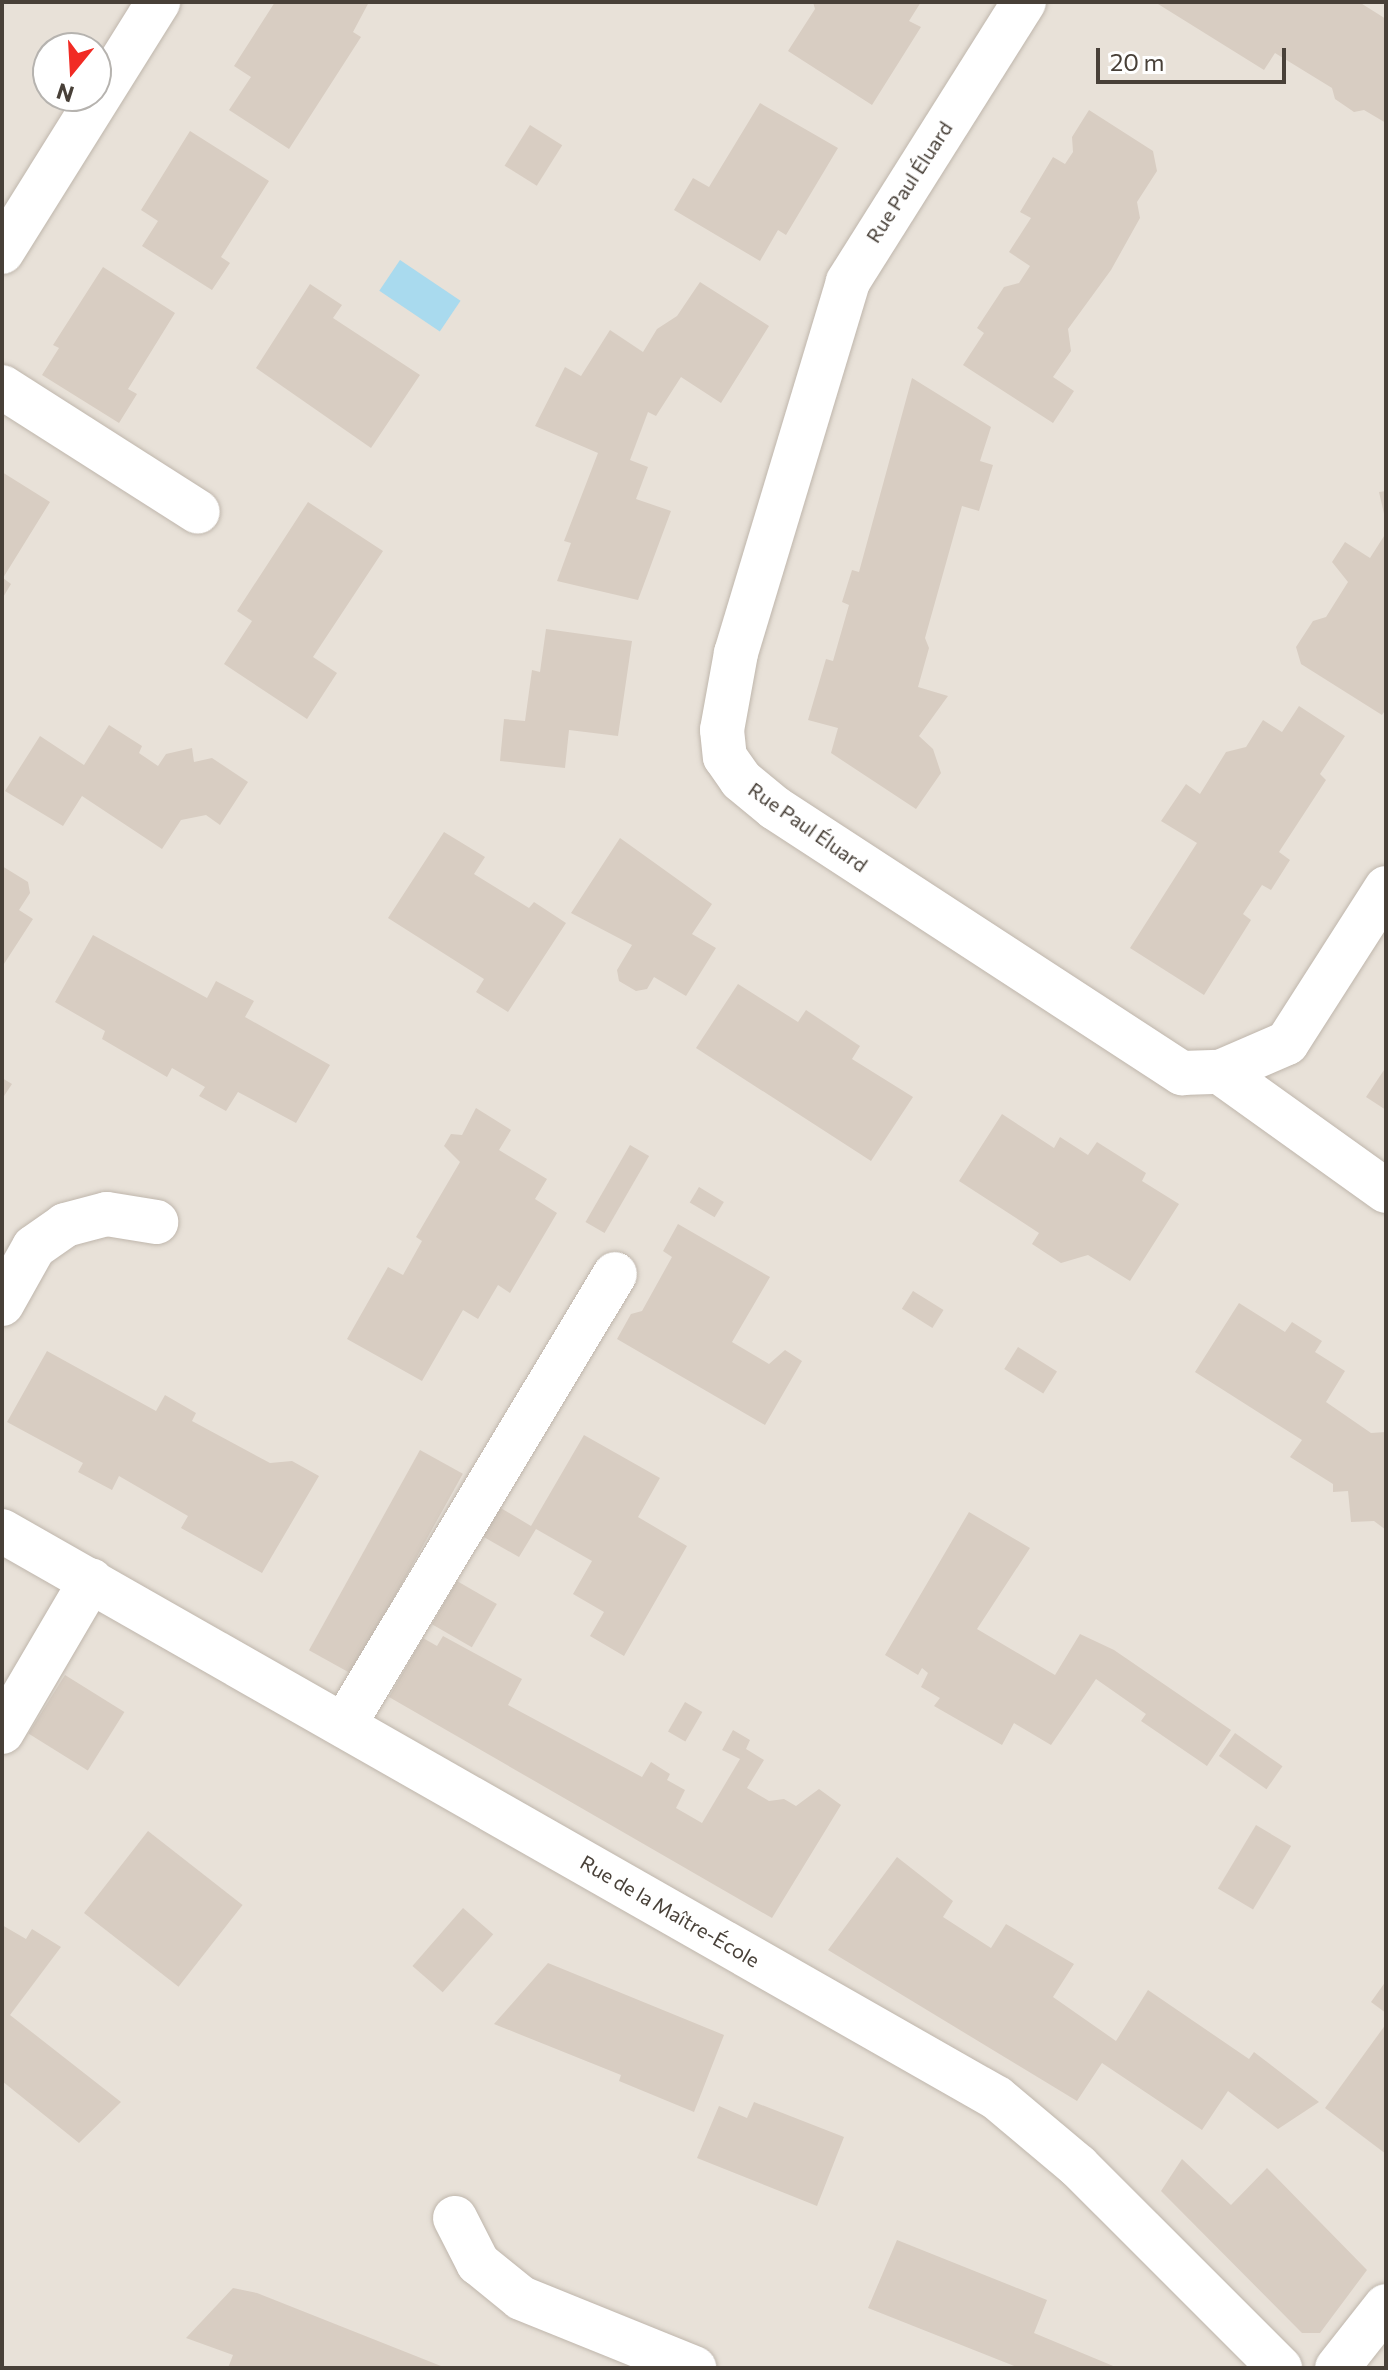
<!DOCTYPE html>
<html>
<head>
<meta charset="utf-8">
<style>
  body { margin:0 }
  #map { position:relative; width:1388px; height:2370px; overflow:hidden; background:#f4f0ea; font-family:Commissioner,sans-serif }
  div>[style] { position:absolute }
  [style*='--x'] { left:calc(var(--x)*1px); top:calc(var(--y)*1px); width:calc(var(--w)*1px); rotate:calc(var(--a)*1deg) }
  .residential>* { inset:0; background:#e8e1d8 }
  .water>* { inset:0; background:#a9daee; transform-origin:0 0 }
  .building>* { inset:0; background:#d8cdc2; transform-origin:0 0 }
  .roads { filter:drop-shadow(0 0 2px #bfb6ac) drop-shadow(0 0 2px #bfb6ac) }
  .minor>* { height:44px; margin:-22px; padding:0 22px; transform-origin:22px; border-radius:22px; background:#fff }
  span { translate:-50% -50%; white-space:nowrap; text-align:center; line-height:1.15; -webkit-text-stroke:8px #fff; paint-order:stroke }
  .street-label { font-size:20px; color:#484038 }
  .frame { position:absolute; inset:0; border:4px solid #484038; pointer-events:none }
  .north { position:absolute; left:32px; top:32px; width:80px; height:80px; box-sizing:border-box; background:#fff; border:2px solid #b6b3af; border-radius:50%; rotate:198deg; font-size:22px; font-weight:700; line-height:32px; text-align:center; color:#484038 }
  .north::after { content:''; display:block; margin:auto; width:28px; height:36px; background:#f12b24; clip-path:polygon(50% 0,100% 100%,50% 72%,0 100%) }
  .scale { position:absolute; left:1096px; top:48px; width:190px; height:36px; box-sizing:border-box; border:4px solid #484038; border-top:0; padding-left:10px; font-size:24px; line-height:28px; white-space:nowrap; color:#484038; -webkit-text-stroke:6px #fff; paint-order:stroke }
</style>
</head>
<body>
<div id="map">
  <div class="residential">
    <i style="clip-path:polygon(evenodd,2px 2px,1386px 2px,1386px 2368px,2px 2368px,2px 2px,48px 48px,96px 48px,96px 96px,48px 96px,48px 48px)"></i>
  </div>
  <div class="water">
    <i style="left:400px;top:260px;width:73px;height:37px;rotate:34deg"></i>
  </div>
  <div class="building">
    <i style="clip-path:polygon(275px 2px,369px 2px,353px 32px,361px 37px,289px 149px,229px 110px,251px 77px,234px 66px)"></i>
    <i style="clip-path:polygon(813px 2px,921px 2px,909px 21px,921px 27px,872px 105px,788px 51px,815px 9px)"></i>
    <i style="clip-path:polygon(1359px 2px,1386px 19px,1386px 123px,1364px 110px,1354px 112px,1335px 99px,1332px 88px,1275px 53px,1264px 70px,1158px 4px)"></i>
    <i style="clip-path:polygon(760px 103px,838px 148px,786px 235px,778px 230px,760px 261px,674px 210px,693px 178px,709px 187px)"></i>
    <i style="clip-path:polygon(1089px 110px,1153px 151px,1157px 171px,1137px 202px,1140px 218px,1111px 270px,1068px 329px,1071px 351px,1053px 377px,1074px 391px,1053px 423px,963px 365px,984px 333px,977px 328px,1004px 287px,1019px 283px,1030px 266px,1009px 252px,1031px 218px,1020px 212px,1053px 157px,1065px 164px,1073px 152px,1072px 137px)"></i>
    <i style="left:530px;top:125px;width:38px;height:48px;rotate:32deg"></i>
    <i style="clip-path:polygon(190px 131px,269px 181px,221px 257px,230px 263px,212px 290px,142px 246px,158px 221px,141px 210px)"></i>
    <i style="clip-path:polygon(103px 267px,175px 313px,128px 389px,137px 394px,119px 423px,42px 375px,59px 348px,53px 345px)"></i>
    <i style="clip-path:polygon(700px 282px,769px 326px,721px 403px,681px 377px,656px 416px,648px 412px,630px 460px,648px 467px,636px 499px,671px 511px,638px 600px,557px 581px,571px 543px,564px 541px,598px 453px,535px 426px,565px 367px,581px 376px,610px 330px,643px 352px,657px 329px,677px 316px)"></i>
    <i style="clip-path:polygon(310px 284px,342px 305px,333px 318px,420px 375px,371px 448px,256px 368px)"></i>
    <i style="clip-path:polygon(912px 378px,991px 427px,980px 461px,993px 465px,979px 511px,962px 506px,925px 638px,929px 648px,918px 687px,948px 696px,919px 736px,933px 749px,941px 773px,916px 809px,831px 753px,838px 728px,808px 720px,826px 659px,833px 661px,849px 605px,842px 602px,852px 570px,859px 572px)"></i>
    <i style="clip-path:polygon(2px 472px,50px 502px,3px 578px,11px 584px,2px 599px)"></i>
    <i style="clip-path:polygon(1386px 491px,1386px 518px,1385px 518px,1379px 492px)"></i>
    <i style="clip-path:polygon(308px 502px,383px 551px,313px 657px,337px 673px,307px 719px,224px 664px,252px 621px,237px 611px)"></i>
    <i style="clip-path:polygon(1386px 533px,1386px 709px,1382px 715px,1301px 664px,1296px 647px,1313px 621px,1326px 617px,1348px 582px,1332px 562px,1345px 542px,1370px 558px)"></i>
    <i style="clip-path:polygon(546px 629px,632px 641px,618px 736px,569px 730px,565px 768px,500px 761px,504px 719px,525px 721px,532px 670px,540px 672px)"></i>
    <i style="clip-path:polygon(1299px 706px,1345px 736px,1320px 774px,1326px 780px,1279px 852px,1290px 860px,1271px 890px,1262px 885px,1243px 914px,1251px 920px,1204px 995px,1130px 948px,1197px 843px,1161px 821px,1186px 784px,1200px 794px,1226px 752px,1246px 747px,1263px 720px,1282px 732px)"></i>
    <i style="clip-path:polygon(109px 725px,142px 746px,139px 753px,158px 766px,166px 754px,192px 748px,194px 762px,212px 758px,248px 782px,220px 825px,206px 815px,181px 820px,162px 849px,82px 796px,63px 826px,5px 791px,40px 736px,84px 765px)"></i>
    <i style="clip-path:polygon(444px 832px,485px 857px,474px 874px,529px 908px,534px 902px,566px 923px,508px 1012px,476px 992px,484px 979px,388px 918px)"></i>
    <i style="clip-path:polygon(620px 838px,712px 904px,692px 934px,716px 948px,686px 996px,654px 977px,647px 989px,636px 991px,619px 981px,617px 970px,632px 945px,571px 913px)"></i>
    <i style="clip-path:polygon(2px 866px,28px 882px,30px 893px,19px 910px,33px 919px,2px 967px)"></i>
    <i style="clip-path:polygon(93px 935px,207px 998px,216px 981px,254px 1001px,245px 1017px,330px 1065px,296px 1123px,238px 1092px,226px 1111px,199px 1096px,205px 1087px,172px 1068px,167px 1077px,102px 1039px,105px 1031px,55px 1002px)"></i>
    <i style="clip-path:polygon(738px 984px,798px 1022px,806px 1010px,860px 1046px,852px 1059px,913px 1097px,871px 1161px,696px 1048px)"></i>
    <i style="clip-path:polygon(1386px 1067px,1386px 1110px,1366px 1097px)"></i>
    <i style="clip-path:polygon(2px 1078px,12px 1084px,2px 1099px)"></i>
    <i style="clip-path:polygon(476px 1108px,511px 1130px,499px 1150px,547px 1179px,535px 1199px,557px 1213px,510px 1293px,498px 1285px,478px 1319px,463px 1310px,422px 1381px,347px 1339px,388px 1267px,403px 1275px,422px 1241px,416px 1237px,460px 1162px,444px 1146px,451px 1134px,462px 1135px)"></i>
    <i style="clip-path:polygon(1002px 1114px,1054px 1148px,1060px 1137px,1088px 1155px,1097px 1142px,1146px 1173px,1142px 1181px,1179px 1204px,1130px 1281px,1088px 1255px,1061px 1263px,1032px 1244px,1039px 1233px,959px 1181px)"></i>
    <i style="left:630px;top:1145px;width:22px;height:89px;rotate:30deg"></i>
    <i style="left:699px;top:1187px;width:29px;height:18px;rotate:31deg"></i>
    <i style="clip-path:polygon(678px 1224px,770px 1277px,732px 1342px,769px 1364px,785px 1350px,802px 1361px,765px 1425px,617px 1339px,631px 1314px,642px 1311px,672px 1257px,663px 1251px)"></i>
    <i style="left:913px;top:1291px;width:36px;height:21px;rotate:32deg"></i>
    <i style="clip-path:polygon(1239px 1303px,1285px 1332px,1292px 1322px,1322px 1341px,1315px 1352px,1345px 1371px,1326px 1402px,1371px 1433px,1386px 1432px,1386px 1530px,1374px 1521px,1351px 1522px,1348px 1491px,1333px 1492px,1333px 1484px,1290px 1457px,1302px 1440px,1195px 1372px)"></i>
    <i style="left:1018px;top:1347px;width:46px;height:26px;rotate:32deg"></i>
    <i style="clip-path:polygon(47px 1351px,156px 1411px,165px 1395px,196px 1413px,192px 1421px,270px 1463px,292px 1461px,319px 1476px,262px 1573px,181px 1528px,188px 1516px,119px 1476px,112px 1490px,78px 1472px,83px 1463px,7px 1422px)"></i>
    <i style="clip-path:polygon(584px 1435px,660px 1478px,638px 1517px,687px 1546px,624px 1656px,590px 1636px,604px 1612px,573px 1594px,592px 1561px,536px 1529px,519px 1557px,482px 1536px,499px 1507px,531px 1526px)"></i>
    <i style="left:420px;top:1450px;width:49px;height:229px;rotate:29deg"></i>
    <i style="clip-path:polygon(969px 1512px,1030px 1548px,977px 1629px,1055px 1675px,1080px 1634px,1114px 1650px,1231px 1730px,1207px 1766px,1141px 1721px,1146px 1714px,1096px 1679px,1051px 1745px,1014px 1723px,1002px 1745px,934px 1706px,940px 1698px,921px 1687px,928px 1673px,922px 1668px,918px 1675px,885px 1655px)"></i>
    <i style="left:457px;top:1581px;width:46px;height:50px;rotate:30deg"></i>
    <i style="clip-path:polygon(443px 1636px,522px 1679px,508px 1705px,642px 1777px,651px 1762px,670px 1774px,667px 1780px,685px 1790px,676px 1808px,702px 1823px,740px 1759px,722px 1750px,733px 1730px,750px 1740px,746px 1749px,764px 1760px,747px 1788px,769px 1801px,784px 1799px,796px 1806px,819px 1789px,841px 1805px,772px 1918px,389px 1697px,423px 1638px,437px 1646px)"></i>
    <i style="left:65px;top:1675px;width:70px;height:69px;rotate:32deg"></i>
    <i style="left:685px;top:1702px;width:20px;height:34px;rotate:30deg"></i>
    <i style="left:1235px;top:1733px;width:58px;height:28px;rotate:35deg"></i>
    <i style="left:1256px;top:1825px;width:41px;height:74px;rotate:31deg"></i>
    <i style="left:148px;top:1831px;width:120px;height:104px;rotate:38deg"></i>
    <i style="clip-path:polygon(897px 1857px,953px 1901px,943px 1917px,991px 1948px,1006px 1924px,1074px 1964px,1053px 1997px,1116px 2041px,1148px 1990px,1249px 2059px,1254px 2052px,1319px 2102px,1278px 2129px,1228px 2091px,1202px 2130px,1102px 2063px,1077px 2101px,828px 1950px)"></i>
    <i style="left:463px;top:1908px;width:40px;height:77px;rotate:41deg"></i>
    <i style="clip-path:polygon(2px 1925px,26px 1939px,32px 1929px,61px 1947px,10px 2015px,121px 2102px,79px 2143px,2px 2081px)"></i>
    <i style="clip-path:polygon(548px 1963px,724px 2035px,694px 2112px,619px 2081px,621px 2075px,494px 2024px)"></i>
    <i style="clip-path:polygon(1386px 1981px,1386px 2013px,1371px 2002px)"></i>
    <i style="clip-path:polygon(1386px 2024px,1386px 2154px,1325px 2108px)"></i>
    <i style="clip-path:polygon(754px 2102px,844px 2137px,817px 2206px,697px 2158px,719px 2106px,747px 2118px)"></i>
    <i style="clip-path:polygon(1182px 2159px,1231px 2205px,1267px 2168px,1367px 2270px,1320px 2333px,1302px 2333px,1161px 2191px)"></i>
    <i style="clip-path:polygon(897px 2240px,1047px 2300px,1034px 2333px,1118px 2368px,1019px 2368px,868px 2308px)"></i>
    <i style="clip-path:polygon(233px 2288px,257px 2293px,446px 2368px,228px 2368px,233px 2355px,186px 2338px)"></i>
  </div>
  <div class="roads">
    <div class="minor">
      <i style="--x:1024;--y:2;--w:331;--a:122.2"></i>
      <i style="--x:848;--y:282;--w:388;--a:106.8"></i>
      <i style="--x:736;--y:653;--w:78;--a:100.3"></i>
      <i style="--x:722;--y:730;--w:27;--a:84"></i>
      <i style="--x:725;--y:757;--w:28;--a:55"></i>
      <i style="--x:741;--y:780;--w:44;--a:39.5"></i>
      <i style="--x:775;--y:808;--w:486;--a:33.1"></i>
      <i style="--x:1182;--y:1073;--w:38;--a:-2"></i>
      <i style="--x:1220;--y:1072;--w:73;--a:-23.4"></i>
      <i style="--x:1287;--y:1043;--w:184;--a:-57.4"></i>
      <i style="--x:2;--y:252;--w:295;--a:-58"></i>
      <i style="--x:2;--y:387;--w:232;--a:32.5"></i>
      <i style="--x:1220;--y:1072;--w:204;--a:35.6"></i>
      <i style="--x:2;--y:1304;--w:65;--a:-60.7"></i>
      <i style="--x:34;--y:1247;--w:38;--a:-35"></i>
      <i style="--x:65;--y:1225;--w:43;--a:-14.7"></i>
      <i style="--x:107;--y:1214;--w:50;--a:9.3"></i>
      <i style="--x:2;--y:1531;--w:1145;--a:29.68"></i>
      <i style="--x:997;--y:2098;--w:106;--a:40"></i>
      <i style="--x:1078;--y:2166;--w:286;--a:45"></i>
      <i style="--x:344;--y:1725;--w:526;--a:-59"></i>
      <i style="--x:2;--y:1732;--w:176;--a:-59.6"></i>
      <i style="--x:455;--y:2218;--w:51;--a:62.9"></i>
      <i style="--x:478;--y:2263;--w:55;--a:39.1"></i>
      <i style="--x:521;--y:2298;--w:187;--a:22"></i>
      <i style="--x:1337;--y:2368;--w:79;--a:-51.7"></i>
    </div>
  </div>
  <div class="street-label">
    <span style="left:909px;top:182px;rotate:-57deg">Rue Paul Éluard</span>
    <span style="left:808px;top:827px;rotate:35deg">Rue Paul Éluard</span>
    <span style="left:670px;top:1911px;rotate:30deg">Rue de la Maître-École</span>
  </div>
  <div class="frame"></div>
  <div class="north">N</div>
  <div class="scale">20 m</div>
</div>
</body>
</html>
